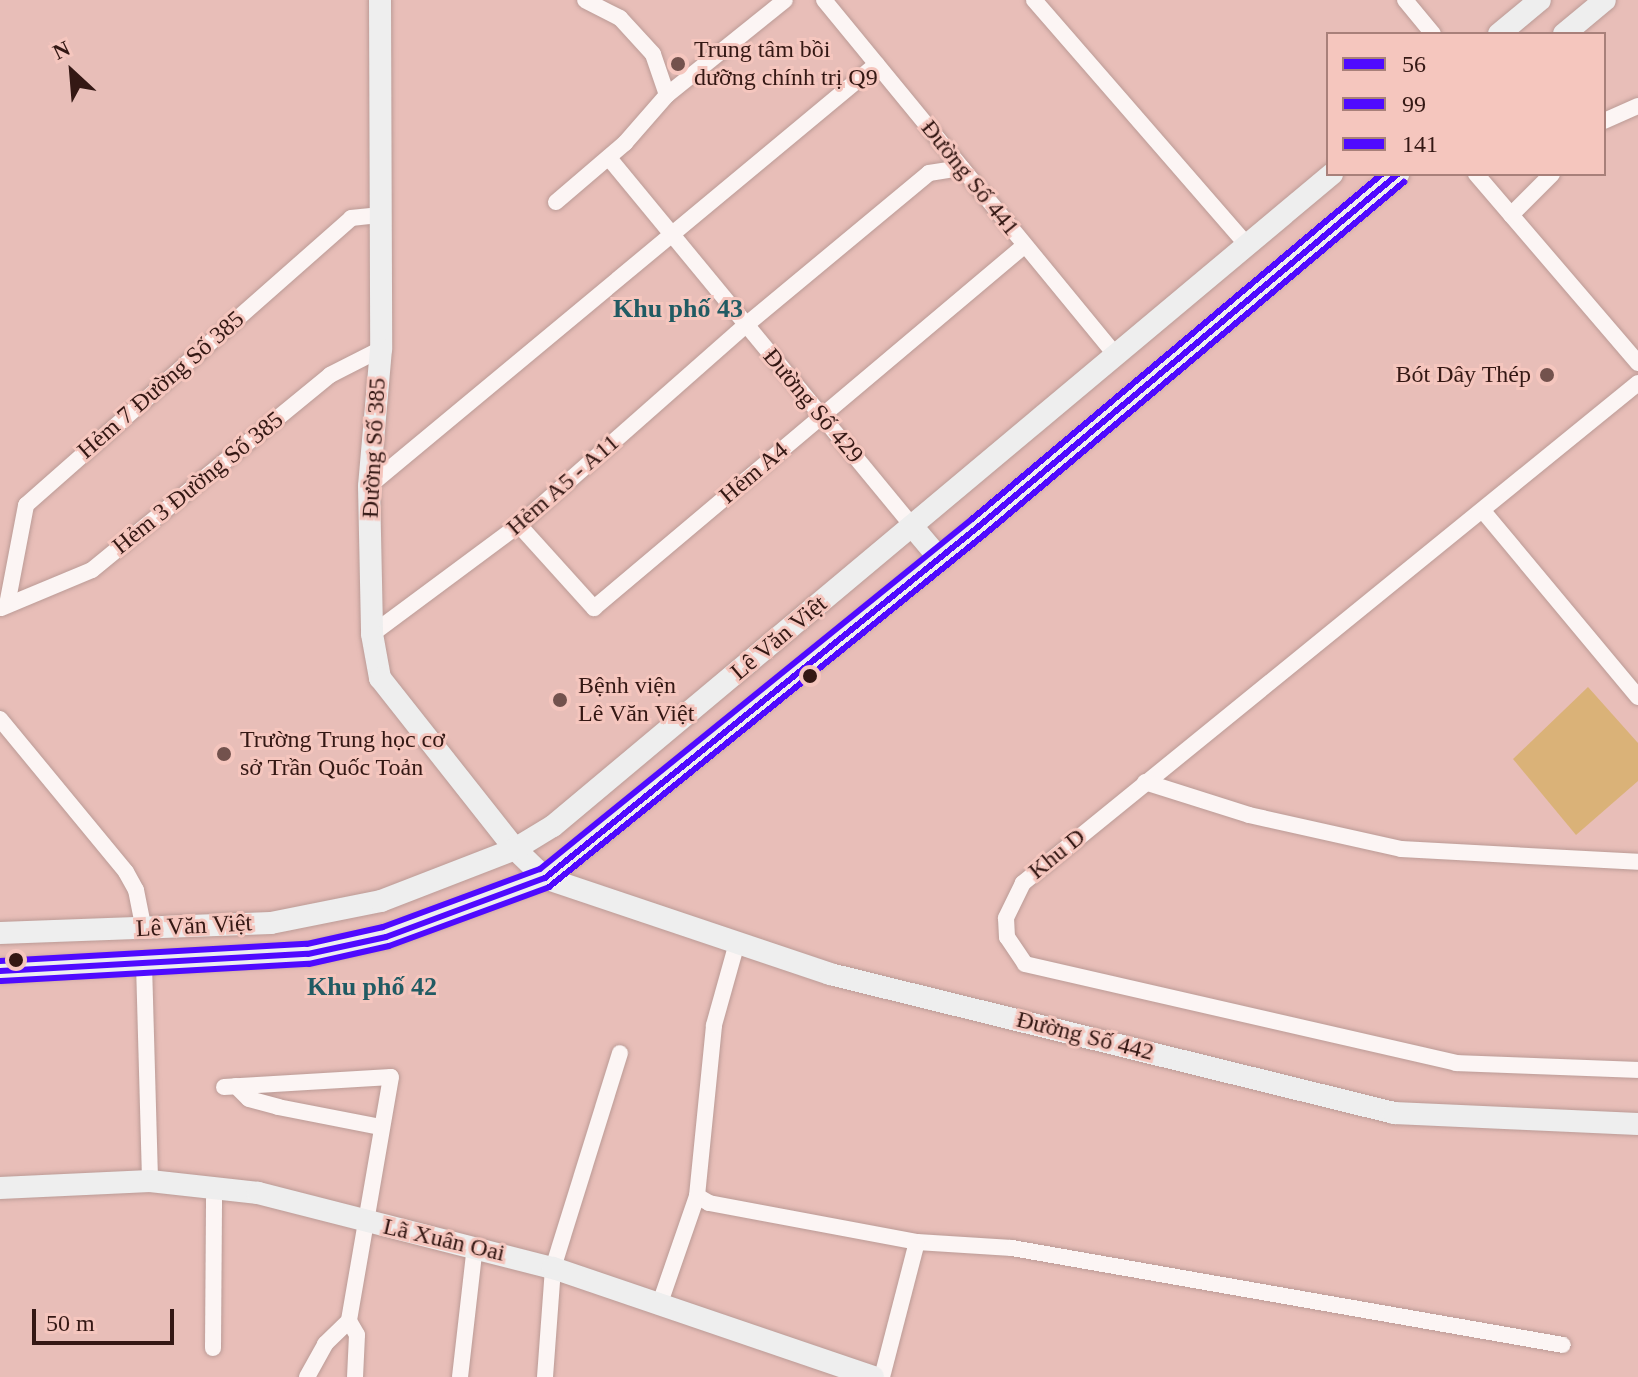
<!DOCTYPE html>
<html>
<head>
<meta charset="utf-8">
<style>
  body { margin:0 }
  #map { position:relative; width:1638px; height:1377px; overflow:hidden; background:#e8beb8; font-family:Georgia,serif }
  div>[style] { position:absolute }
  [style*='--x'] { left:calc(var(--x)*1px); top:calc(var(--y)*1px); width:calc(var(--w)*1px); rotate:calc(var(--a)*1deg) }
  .green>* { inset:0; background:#dab278 }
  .roads { filter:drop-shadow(0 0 2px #bb9b96) drop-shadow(0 0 2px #bb9b96) }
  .street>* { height:16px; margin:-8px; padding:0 8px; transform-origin:8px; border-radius:8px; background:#fcf5f4 }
  .secondary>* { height:22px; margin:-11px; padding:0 11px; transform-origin:11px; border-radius:11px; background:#eee }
  .bus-1>* { height:6px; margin:-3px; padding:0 3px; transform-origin:3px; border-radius:3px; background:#4f0aff }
  .bus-2>* { height:6px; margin:-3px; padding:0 3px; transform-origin:3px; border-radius:3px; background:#4f0aff }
  .bus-3>* { height:6px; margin:-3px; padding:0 3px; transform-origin:3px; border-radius:3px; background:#4f0aff }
  .dots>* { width:22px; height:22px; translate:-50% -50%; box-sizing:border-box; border:4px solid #f5c6be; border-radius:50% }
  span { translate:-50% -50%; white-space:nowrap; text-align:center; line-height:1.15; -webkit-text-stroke:6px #f5c6be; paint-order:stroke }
  .poi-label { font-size:24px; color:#341814 }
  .left { translate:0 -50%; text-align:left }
  .right { translate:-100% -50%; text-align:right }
  .street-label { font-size:24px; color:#341814 }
  .neighbourhood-label { font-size:26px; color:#215b63; font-weight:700 }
  .legend { position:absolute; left:1326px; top:32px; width:280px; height:144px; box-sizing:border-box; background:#f5c6be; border:2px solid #a8807a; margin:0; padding:10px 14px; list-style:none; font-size:24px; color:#341814 }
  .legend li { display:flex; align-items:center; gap:16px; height:40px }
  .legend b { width:40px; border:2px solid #a8807a }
  .north { position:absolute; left:32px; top:32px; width:80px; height:80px; -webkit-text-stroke:6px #f5c6be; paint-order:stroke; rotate:334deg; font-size:22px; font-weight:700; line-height:32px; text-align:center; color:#341814 }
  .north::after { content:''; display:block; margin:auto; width:28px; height:36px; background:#341814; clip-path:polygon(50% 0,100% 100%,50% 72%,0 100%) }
  .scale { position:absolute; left:32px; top:1309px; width:142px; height:36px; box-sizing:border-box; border:4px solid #341814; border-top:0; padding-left:10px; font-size:24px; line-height:28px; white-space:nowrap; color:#341814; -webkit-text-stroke:6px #f5c6be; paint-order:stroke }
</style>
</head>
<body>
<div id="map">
  <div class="green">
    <i style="clip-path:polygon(1588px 687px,1638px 743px,1638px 781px,1576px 835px,1513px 759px)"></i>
  </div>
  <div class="roads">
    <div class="street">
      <i style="--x:824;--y:0;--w:460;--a:50.6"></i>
      <i style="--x:1034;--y:0;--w:325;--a:49"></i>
      <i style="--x:1405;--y:0;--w:44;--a:50.5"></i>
      <i style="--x:667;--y:95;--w:151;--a:-38.8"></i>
      <i style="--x:1604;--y:121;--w:37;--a:-24"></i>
      <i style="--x:609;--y:158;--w:477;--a:50.5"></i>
      <i style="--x:1476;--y:174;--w:249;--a:49.4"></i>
      <i style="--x:556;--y:202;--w:91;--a:-40.5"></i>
      <i style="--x:625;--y:143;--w:64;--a:-48.8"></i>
      <i style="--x:667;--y:95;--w:43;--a:-108.9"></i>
      <i style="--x:653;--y:54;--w:49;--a:-132.5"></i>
      <i style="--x:620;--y:18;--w:39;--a:-153"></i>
      <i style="--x:1511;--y:215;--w:58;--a:-45"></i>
      <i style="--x:1638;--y:383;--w:793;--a:140.89"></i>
      <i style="--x:1023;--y:883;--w:39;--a:116"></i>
      <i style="--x:1006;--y:918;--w:19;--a:87"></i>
      <i style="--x:1007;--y:937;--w:32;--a:56"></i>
      <i style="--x:1025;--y:964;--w:442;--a:12.9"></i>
      <i style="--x:1456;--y:1063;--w:182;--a:2.2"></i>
      <i style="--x:369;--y:486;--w:660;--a:-39.72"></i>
      <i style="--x:1483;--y:511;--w:242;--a:50.2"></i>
      <i style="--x:519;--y:525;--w:112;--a:47.9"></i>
      <i style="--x:594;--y:608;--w:563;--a:-40.11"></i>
      <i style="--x:7;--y:605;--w:102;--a:-79.2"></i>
      <i style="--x:26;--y:505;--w:434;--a:-41.4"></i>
      <i style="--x:351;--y:218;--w:30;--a:-6"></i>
      <i style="--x:1;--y:608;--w:99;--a:-22.7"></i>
      <i style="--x:92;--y:570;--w:308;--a:-39.3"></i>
      <i style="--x:330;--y:375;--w:57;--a:-27"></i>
      <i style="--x:372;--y:634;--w:183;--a:-36.6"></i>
      <i style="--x:519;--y:525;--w:303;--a:-41.4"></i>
      <i style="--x:746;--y:325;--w:238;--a:-39.7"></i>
      <i style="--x:929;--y:173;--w:33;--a:-9"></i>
      <i style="--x:0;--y:719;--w:198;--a:50.5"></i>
      <i style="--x:126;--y:872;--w:21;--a:61"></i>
      <i style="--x:136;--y:890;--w:41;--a:78.7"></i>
      <i style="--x:1145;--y:782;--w:109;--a:17.6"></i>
      <i style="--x:1249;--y:815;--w:156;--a:12.6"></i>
      <i style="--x:1401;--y:849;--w:237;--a:3.1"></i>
      <i style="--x:144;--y:964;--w:217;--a:88.4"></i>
      <i style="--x:236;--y:1086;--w:18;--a:45"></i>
      <i style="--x:249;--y:1099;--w:30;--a:15"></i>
      <i style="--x:278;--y:1107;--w:105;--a:11"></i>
      <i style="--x:224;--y:1087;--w:167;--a:-3.4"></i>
      <i style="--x:391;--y:1077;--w:248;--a:99.8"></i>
      <i style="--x:349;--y:1321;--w:16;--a:60"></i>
      <i style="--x:357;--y:1335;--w:42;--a:92.7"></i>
      <i style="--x:697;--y:1196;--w:14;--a:30"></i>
      <i style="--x:709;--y:1203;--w:212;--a:10.6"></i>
      <i style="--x:917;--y:1242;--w:95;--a:3.6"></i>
      <i style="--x:1012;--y:1248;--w:559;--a:9.98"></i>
      <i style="--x:660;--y:1303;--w:113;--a:-70.9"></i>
      <i style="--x:697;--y:1196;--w:172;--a:-84.3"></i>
      <i style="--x:714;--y:1025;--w:82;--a:-74.4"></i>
      <i style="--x:213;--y:1348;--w:162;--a:-89.6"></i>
      <i style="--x:307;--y:1377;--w:38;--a:-61"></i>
      <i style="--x:325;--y:1344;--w:33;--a:-44"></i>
      <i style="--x:460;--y:1377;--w:132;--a:-83.5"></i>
      <i style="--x:545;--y:1377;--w:109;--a:-85.8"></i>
      <i style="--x:553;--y:1268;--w:225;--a:-72.7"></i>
      <i style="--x:882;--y:1377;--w:139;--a:-75.5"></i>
    </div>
    <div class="secondary">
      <i style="--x:380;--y:0;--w:349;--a:89.8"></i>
      <i style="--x:381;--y:349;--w:138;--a:95"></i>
      <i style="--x:369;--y:486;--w:148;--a:88.8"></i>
      <i style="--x:372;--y:634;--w:45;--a:79.7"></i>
      <i style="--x:380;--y:678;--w:218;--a:51.7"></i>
      <i style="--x:515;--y:849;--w:42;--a:44"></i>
      <i style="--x:545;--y:878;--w:301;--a:18.6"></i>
      <i style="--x:830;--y:974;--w:581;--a:13.84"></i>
      <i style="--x:1394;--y:1113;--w:244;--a:2.6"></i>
      <i style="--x:1499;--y:34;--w:53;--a:-39.7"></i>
      <i style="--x:1564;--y:34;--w:53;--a:-39.7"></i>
      <i style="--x:912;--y:526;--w:43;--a:49.7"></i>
      <i style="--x:0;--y:933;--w:271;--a:-2.1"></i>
      <i style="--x:271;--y:923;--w:112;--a:-11.3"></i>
      <i style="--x:381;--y:901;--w:144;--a:-21.2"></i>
      <i style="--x:515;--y:849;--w:44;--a:-31.2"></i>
      <i style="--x:553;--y:826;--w:1016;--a:-39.93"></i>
      <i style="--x:0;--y:971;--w:308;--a:-3.2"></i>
      <i style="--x:308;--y:954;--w:80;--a:-12.3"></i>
      <i style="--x:386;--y:937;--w:170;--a:-20.4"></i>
      <i style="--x:545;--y:878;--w:557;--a:-39.03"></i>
      <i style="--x:978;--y:527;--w:549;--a:-40.05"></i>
      <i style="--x:0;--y:1188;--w:150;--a:-2.7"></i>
      <i style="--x:150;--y:1181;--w:109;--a:6.3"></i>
      <i style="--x:258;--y:1193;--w:304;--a:14.3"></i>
      <i style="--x:553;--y:1268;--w:338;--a:18.8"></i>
    </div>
  </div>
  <div class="bus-1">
    <i style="--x:0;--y:971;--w:308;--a:-3.2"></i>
    <i style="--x:308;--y:954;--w:80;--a:-12.3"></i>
    <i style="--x:386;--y:937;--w:170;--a:-20.4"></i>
    <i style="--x:545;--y:878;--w:557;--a:-39.03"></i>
    <i style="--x:978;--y:527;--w:549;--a:-40.05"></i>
  </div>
  <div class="bus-2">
    <i style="--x:1;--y:981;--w:308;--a:-3.2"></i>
    <i style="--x:309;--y:964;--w:82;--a:-12.7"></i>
    <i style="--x:389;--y:946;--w:171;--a:-20.2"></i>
    <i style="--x:549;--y:887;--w:560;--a:-38.98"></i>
    <i style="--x:984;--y:535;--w:549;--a:-40.05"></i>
  </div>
  <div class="bus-3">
    <i style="--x:0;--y:961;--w:307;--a:-3.2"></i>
    <i style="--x:307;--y:944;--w:78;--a:-12.6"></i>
    <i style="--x:383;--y:927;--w:167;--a:-20.3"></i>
    <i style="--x:540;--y:869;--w:556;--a:-39.01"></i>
    <i style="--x:972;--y:519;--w:536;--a:-40.08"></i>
  </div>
  <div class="dots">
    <i style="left:678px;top:64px;background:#73524d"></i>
    <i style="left:1547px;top:375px;background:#73524d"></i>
    <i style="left:810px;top:676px;background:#341814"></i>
    <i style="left:560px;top:700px;background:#73524d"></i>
    <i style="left:224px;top:754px;background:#73524d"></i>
    <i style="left:16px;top:960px;background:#341814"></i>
  </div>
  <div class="poi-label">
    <span class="left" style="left:694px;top:64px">Trung tâm bồi<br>dưỡng chính trị Q9</span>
    <span class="right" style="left:1531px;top:375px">Bót Dây Thép</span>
    <span class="left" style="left:578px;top:700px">Bệnh viện<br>Lê Văn Việt</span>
    <span class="left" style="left:240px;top:754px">Trường Trung học cơ<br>sở Trần Quốc Toản</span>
  </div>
  <div class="street-label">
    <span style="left:970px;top:178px;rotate:51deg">Đường Số 441</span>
    <span style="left:161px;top:385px;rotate:-41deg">Hẻm 7 Đường Số 385</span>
    <span style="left:813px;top:406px;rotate:50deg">Đường Số 429</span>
    <span style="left:374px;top:448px;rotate:-87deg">Đường Số 385</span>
    <span style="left:754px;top:473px;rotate:-40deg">Hẻm A4</span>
    <span style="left:198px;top:483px;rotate:-39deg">Hẻm 3 Đường Số 385</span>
    <span style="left:563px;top:485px;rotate:-41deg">Hẻm A5 - A11</span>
    <span style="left:779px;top:638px;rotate:-40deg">Lê Văn Việt</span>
    <span style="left:1057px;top:854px;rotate:-39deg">Khu D</span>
    <span style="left:194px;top:926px;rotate:-3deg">Lê Văn Việt</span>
    <span style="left:1085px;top:1036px;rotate:14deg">Đường Số 442</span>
    <span style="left:444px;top:1240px;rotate:13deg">Lã Xuân Oai</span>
  </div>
  <div class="neighbourhood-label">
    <span style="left:678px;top:309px">Khu phố 43</span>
    <span style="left:372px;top:987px">Khu phố 42</span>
  </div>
  <ul class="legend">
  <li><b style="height:10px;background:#4f0aff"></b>56</li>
  <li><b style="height:10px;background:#4f0aff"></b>99</li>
  <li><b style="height:10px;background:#4f0aff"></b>141</li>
  </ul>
  <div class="north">N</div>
  <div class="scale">50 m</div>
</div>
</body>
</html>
